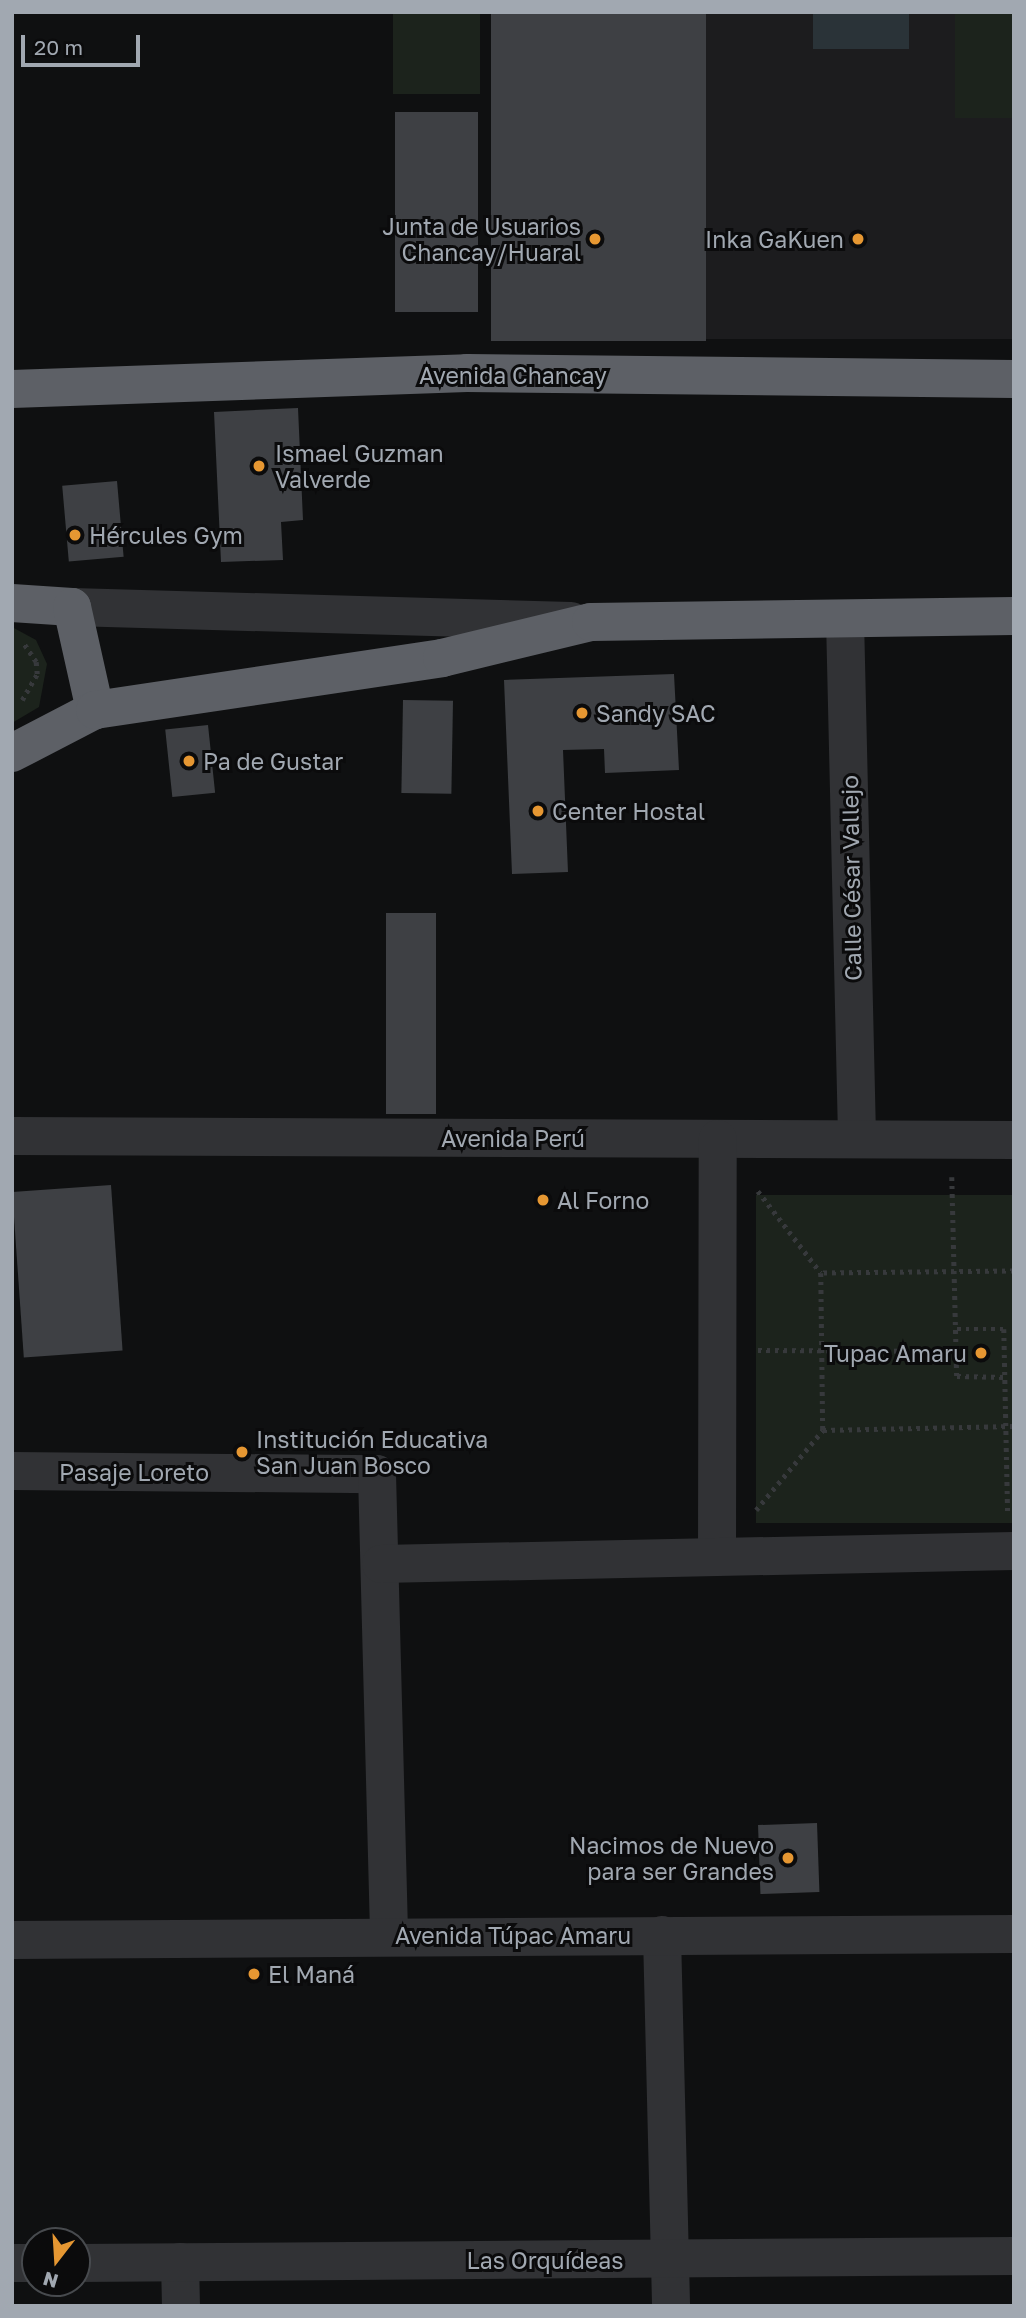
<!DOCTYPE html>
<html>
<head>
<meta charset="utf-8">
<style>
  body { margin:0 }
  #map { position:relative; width:1026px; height:2318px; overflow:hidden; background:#0f1011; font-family:"Golos Text",sans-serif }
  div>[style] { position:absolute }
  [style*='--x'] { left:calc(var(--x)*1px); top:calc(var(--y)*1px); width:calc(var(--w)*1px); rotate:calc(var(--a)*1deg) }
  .built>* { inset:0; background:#1c1c1e; transform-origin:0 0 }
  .green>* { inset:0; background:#1c231c; transform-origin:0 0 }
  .water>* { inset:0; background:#2a3338; transform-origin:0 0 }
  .building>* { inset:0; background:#3e4044; transform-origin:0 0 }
  .path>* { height:4.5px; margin-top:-2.25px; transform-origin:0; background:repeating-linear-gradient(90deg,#37393c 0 3.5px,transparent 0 8.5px) }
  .minor>* { height:38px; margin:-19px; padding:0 19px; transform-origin:19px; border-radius:19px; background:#313235 }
  .highway>* { height:38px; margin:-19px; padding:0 19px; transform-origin:19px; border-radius:19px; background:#5d6066 }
  .dots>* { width:19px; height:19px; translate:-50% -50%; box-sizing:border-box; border:4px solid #0b0b0c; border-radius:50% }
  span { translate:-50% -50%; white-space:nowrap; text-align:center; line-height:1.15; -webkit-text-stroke:6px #0b0b0c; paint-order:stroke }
  .poi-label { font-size:23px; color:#a1a8b1 }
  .right { translate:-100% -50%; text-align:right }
  .left { translate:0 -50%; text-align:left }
  .street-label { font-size:23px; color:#a1a8b1 }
  .frame { position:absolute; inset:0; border:14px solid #a1a8b1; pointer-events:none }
  .north { position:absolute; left:21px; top:2227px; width:70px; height:70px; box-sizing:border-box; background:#0b0b0c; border:2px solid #474a4e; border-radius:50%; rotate:197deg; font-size:19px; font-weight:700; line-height:28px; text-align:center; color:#a1a8b1 }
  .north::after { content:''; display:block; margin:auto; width:24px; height:32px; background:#e69732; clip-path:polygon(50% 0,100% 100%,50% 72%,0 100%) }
  .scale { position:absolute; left:21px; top:35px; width:119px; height:32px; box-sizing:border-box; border:4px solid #a1a8b1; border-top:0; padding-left:9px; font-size:21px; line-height:24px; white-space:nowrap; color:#a1a8b1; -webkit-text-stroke:5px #0b0b0c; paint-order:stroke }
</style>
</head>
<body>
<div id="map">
  <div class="built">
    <i style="left:706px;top:12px;width:308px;height:327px"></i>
  </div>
  <div class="green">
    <i style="left:393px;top:12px;width:87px;height:82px"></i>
    <i style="left:955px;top:12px;width:59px;height:106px"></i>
    <i style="clip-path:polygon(12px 627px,36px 640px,47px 664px,39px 707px,12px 723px)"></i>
    <i style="left:1014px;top:1195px;width:328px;height:258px;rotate:90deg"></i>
  </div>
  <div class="water">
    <i style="left:813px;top:12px;width:96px;height:37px"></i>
  </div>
  <div class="building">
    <i style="left:491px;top:12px;width:215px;height:329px"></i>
    <i style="left:395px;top:112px;width:83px;height:200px"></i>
    <i style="clip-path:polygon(298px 408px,303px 520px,281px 522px,283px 560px,221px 562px,214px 412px)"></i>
    <i style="left:117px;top:481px;width:76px;height:55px;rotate:85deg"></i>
    <i style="clip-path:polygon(674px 674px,679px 770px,605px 773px,604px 749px,563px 750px,568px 872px,512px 874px,504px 680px)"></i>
    <i style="left:403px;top:700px;width:50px;height:93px;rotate:1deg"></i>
    <i style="left:208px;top:725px;width:68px;height:43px;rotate:84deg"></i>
    <i style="left:386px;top:913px;width:50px;height:201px"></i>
    <i style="left:111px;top:1185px;width:166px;height:99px;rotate:86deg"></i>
    <i style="left:817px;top:1823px;width:69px;height:59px;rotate:88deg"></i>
  </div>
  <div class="path">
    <i style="--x:22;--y:700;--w:30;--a:-60"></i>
    <i style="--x:37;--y:674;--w:12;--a:-95"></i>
    <i style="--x:36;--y:662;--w:22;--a:-124"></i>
    <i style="--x:952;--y:1177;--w:199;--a:88.6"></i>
    <i style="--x:957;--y:1376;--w:48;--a:1.2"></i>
    <i style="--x:758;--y:1191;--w:103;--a:52.5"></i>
    <i style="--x:1014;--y:1271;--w:193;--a:179.4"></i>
    <i style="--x:821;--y:1273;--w:157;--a:89.3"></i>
    <i style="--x:823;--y:1430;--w:191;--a:-1.2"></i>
    <i style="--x:957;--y:1329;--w:47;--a:0"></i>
    <i style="--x:1004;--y:1329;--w:184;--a:88.8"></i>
    <i style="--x:758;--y:1350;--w:198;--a:0.3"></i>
    <i style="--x:756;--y:1510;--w:104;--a:-50.1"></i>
  </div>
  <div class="minor">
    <i style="--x:72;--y:607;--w:499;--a:1.6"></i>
    <i style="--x:845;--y:619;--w:518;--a:88.67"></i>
    <i style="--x:12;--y:1136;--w:1002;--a:0.23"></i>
    <i style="--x:12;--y:1471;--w:365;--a:0.5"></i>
    <i style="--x:377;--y:1474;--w:461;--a:88.5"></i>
    <i style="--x:717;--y:1557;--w:418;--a:-89.9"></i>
    <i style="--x:381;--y:1564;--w:633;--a:-1.18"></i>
    <i style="--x:662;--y:1935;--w:371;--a:88.6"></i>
    <i style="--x:12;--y:1940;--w:1002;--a:-0.34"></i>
    <i style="--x:180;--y:2262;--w:44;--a:88.7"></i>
    <i style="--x:12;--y:2263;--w:23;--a:0"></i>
    <i style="--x:77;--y:2263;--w:937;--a:-0.43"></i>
  </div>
  <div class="highway">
    <i style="--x:12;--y:389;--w:455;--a:-2"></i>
    <i style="--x:467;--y:373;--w:547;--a:0.63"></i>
    <i style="--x:12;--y:603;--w:60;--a:3.8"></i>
    <i style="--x:72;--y:607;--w:106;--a:77.4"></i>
    <i style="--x:12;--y:753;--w:93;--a:-27.4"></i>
    <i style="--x:95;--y:710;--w:351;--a:-8.5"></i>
    <i style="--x:442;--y:658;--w:153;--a:-13.6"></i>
    <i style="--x:591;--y:622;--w:423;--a:-0.8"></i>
  </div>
  <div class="dots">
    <i style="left:595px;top:239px;background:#e69732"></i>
    <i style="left:858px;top:239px;background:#e69732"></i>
    <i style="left:259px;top:466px;background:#e69732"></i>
    <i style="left:75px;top:535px;background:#e69732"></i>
    <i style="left:582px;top:713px;background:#e69732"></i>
    <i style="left:189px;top:761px;background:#e69732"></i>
    <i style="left:538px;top:811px;background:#e69732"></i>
    <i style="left:543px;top:1200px;background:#e69732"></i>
    <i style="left:981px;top:1353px;background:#e69732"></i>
    <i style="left:242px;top:1452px;background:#e69732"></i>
    <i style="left:788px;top:1858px;background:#e69732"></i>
    <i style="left:254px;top:1974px;background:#e69732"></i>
  </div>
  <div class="poi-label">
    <span class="right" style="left:581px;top:239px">Junta de Usuarios<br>Chancay/Huaral</span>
    <span class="right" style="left:844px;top:239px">Inka GaKuen</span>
    <span class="left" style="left:275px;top:466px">Ismael Guzman<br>Valverde</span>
    <span class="left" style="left:89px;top:535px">Hércules Gym</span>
    <span class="left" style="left:596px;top:713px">Sandy SAC</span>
    <span class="left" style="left:203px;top:761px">Pa de Gustar</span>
    <span class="left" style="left:552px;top:811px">Center Hostal</span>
    <span class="left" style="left:557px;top:1200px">Al Forno</span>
    <span class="right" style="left:967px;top:1353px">Tupac Amaru</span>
    <span class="left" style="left:256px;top:1452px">Institución Educativa<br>San Juan Bosco</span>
    <span class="right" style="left:774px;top:1858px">Nacimos de Nuevo<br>para ser Grandes</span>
    <span class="left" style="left:268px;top:1974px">El Maná</span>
  </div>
  <div class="street-label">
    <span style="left:513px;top:375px">Avenida Chancay</span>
    <span style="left:851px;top:878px;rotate:-91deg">Calle César Vallejo</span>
    <span style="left:513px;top:1138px">Avenida Perú</span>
    <span style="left:134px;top:1472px">Pasaje Loreto</span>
    <span style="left:513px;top:1935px">Avenida Túpac Amaru</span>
    <span style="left:545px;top:2260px">Las Orquídeas</span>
  </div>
  <div class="frame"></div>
  <div class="north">N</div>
  <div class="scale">20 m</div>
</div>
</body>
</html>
